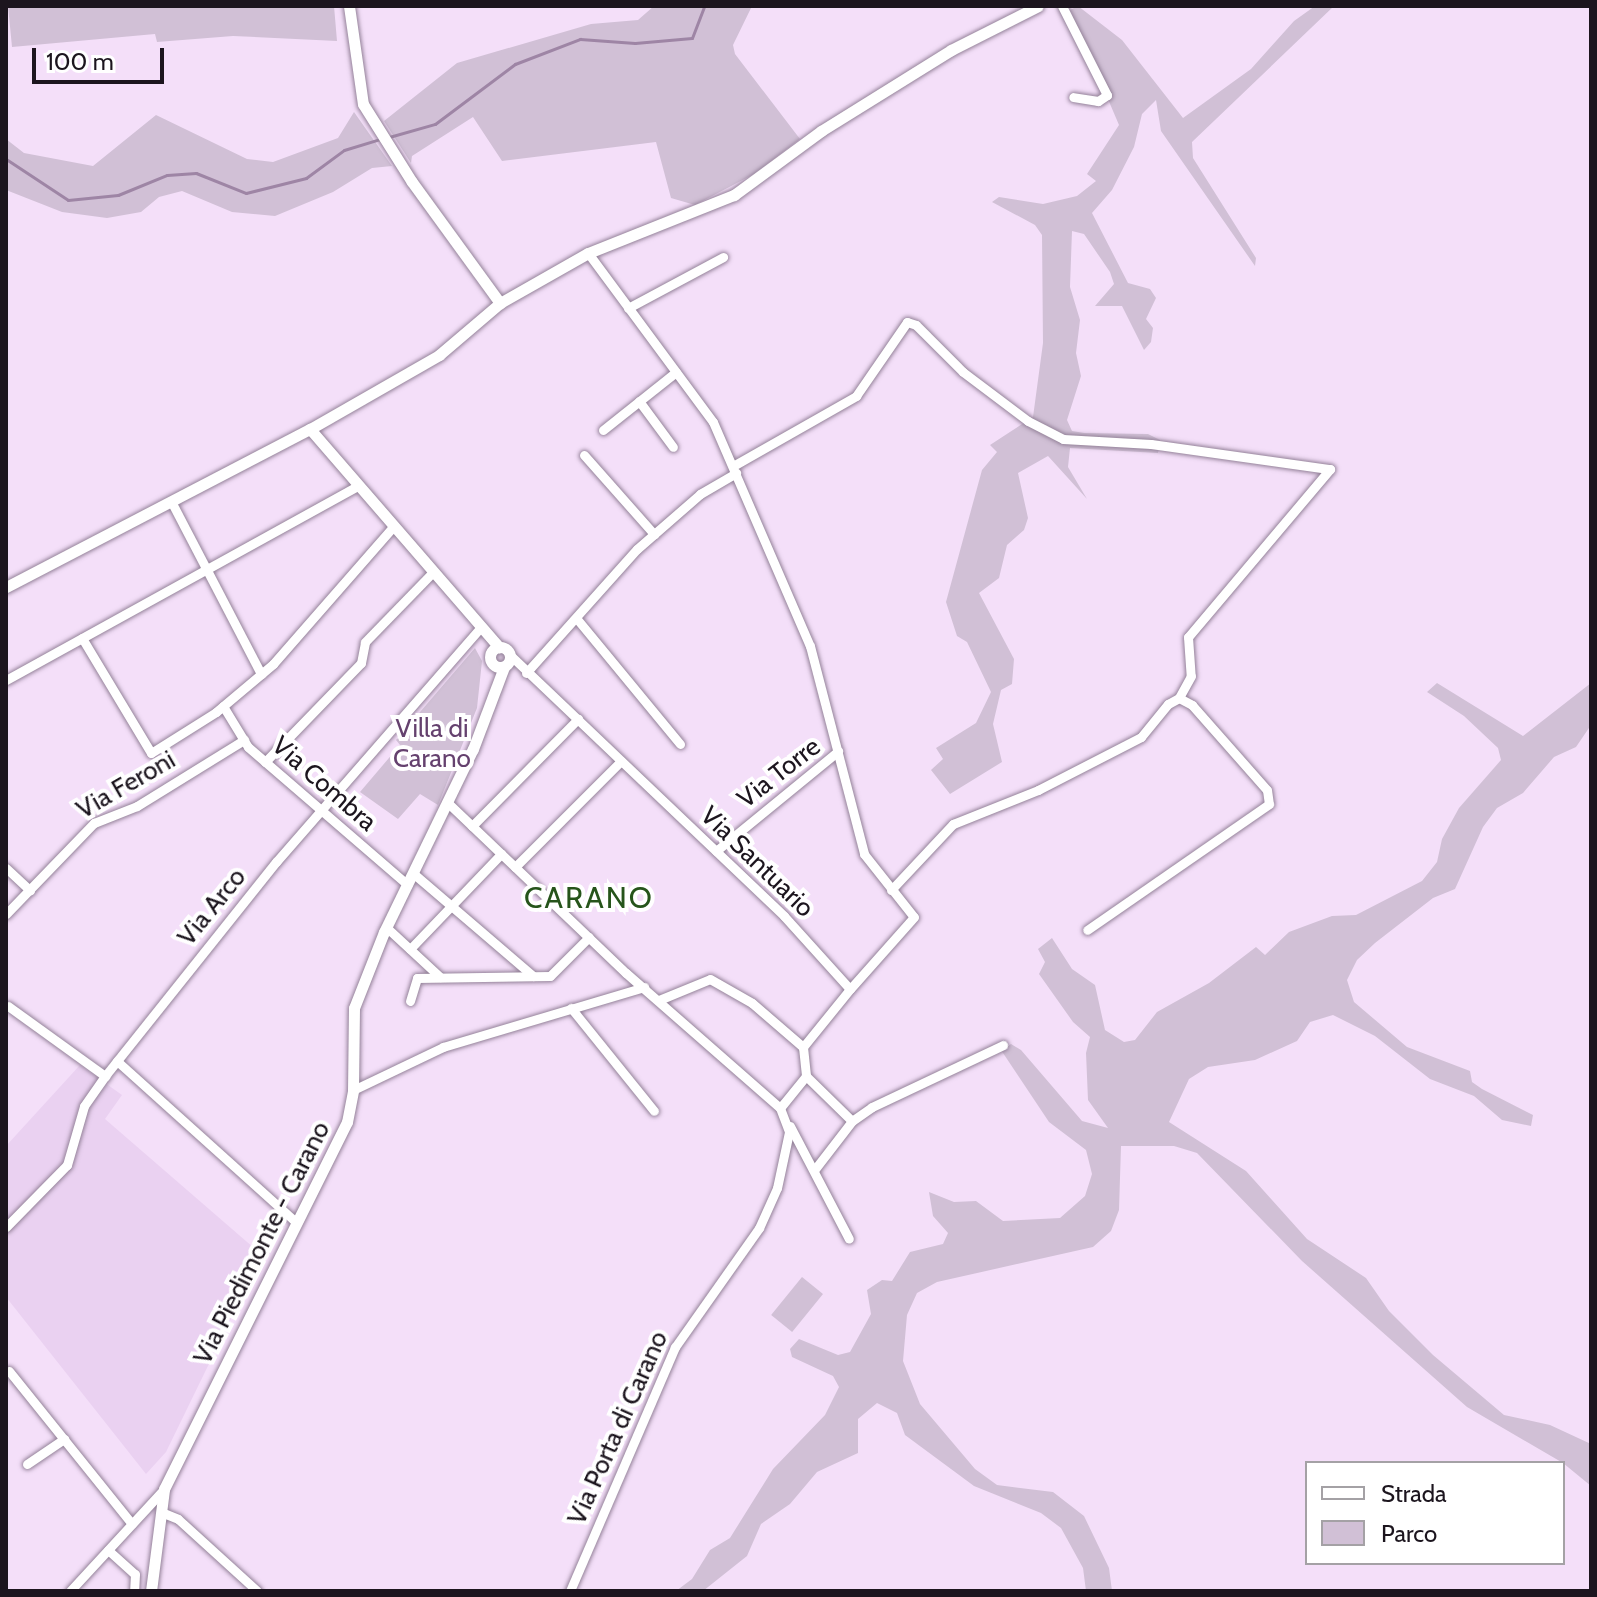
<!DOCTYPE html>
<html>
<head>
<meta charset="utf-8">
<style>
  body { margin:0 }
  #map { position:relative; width:1597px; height:1597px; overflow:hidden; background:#f4dff9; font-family:Cabin,sans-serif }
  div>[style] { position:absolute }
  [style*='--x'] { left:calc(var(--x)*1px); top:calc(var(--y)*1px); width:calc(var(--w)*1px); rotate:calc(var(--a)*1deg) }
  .built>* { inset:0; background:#ead1f1 }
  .green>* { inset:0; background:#d1c0d6; transform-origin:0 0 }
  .stream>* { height:3px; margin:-1.5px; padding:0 1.5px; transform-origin:1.5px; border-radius:1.5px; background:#9e85a5 }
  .roads { filter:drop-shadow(0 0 2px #948299) drop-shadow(0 0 2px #948299) }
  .minor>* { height:9px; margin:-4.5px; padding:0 4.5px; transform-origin:4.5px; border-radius:4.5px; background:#fff }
  .tertiary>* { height:11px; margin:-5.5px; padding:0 5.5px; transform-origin:5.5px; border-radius:5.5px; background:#fff }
  .tertiary>.ring { margin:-5.5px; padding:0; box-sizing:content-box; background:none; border:11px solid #fff; border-radius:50% }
  span { translate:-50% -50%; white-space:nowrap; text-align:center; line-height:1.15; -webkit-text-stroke:8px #fff; paint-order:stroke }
  .park-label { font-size:26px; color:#65416e }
  .street-label { font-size:26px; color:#1c151e }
  .quarter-label { font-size:30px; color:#26541b; letter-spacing:2px }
  .frame { position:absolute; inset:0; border:8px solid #1c151e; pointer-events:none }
  .legend { position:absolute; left:1305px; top:1461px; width:260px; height:104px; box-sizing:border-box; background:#fff; border:2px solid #a4a1a5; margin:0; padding:10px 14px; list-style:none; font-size:24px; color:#1c151e }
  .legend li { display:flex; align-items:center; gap:16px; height:40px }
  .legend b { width:40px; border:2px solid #a4a1a5 }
  .scale { position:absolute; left:32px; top:48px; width:132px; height:36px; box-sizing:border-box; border:4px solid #1c151e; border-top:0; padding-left:10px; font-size:24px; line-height:28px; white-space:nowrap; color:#1c151e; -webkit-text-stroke:6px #fff; paint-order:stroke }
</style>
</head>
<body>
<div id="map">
  <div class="built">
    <i style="clip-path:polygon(80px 1065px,122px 1095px,105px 1119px,262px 1255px,166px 1452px,146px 1474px,6px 1297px,6px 1146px)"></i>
  </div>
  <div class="green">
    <i style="clip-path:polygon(8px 6px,334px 6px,337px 41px,233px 36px,157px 42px,155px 34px,12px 47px)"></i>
    <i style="clip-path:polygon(654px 6px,752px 6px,733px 45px,735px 54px,800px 139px,754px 174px,695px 205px,671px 198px,656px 142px,502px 161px,473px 117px,412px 156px,411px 163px,384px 121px,457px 63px,591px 24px,638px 20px)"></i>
    <i style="clip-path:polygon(1078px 6px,1122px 40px,1183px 118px,1251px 69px,1294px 21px,1315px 6px,1334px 6px,1192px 142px,1193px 158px,1256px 258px,1255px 266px,1161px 131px,1156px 100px,1142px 114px,1134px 147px,1112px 190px,1092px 213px,1128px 283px,1150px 289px,1156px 298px,1146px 319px,1153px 328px,1151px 342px,1144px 350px,1122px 306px,1095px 306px,1114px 284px,1110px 272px,1084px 234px,1072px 231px,1070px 287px,1080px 320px,1076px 353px,1081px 376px,1067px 420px,1072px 431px,1084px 433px,1148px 434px,1160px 440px,1158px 453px,1070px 448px,1068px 467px,1087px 499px,1048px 456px,1018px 473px,1028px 518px,1024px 530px,1007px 545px,999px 578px,979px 593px,1014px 659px,1012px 684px,1001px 690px,993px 724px,1002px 762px,950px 794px,931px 770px,943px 759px,936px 748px,976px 723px,991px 692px,967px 642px,957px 636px,946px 602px,982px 470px,997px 452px,990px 445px,1033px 417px,1043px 343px,1042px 235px,1035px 225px,992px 202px,999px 197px,1043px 204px,1077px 196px,1096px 181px,1087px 174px,1119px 125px,1070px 10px)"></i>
    <i style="clip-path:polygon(354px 112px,392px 166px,372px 168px,333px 192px,275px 216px,232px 212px,182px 191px,159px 197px,141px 212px,107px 218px,62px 212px,6px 190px,6px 139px,24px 153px,93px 166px,156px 115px,247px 159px,273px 162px,338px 138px)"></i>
    <i style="clip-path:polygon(475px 648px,482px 661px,477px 708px,438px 805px,420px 794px,398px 819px,360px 792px,400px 745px,396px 740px)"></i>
    <i style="clip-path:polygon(1437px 683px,1523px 736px,1591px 683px,1591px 725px,1576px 747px,1554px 757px,1523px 793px,1497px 808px,1483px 827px,1455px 889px,1433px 898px,1375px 943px,1357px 960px,1347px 980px,1354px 1002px,1407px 1047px,1470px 1071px,1472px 1082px,1482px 1089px,1533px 1115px,1531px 1126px,1502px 1120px,1474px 1096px,1430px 1079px,1375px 1036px,1333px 1015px,1310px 1022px,1297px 1041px,1255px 1060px,1208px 1067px,1189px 1079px,1169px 1122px,1246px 1171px,1307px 1239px,1366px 1278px,1389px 1311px,1433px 1355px,1504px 1415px,1550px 1425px,1591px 1444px,1591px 1486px,1563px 1463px,1467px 1407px,1302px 1261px,1197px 1153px,1174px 1146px,1121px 1146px,1119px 1210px,1111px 1231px,1093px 1247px,937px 1282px,917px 1293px,907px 1315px,903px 1361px,920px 1404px,975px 1469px,997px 1485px,1053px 1492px,1084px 1516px,1109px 1568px,1112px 1591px,1086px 1591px,1083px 1568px,1061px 1528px,1041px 1513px,974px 1486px,905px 1435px,897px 1413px,877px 1403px,858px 1419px,858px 1453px,817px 1472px,790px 1504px,761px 1524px,747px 1556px,703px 1591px,676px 1591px,692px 1579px,710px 1550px,730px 1538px,773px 1469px,825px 1415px,839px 1387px,833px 1376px,792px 1357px,790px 1349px,799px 1339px,838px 1355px,850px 1352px,871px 1314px,867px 1290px,882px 1280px,892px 1281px,910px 1252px,943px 1244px,948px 1233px,933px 1216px,929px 1192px,954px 1202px,976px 1201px,1003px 1221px,1060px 1218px,1085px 1196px,1092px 1174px,1086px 1150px,1049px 1122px,1001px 1050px,1011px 1044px,1021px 1050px,1082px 1121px,1108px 1128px,1088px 1100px,1086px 1053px,1090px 1037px,1073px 1022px,1039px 974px,1045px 962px,1038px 949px,1052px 938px,1072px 969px,1095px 985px,1105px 1030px,1124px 1042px,1135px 1040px,1157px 1012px,1209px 983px,1256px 947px,1265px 955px,1289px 932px,1332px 916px,1356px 915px,1422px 881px,1437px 862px,1442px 839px,1459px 808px,1501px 760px,1498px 748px,1464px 716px,1427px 692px)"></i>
    <i style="left:802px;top:1277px;width:27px;height:49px;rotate:39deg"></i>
  </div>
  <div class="stream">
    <i style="--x:389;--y:137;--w:48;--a:-15.8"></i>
    <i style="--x:435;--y:124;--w:100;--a:-36.9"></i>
    <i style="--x:515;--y:64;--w:70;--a:-21"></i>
    <i style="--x:580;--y:39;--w:55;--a:4.2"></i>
    <i style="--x:635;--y:43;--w:57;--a:-5"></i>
    <i style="--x:692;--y:38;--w:34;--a:-69"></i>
    <i style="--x:6;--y:159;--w:74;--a:33.5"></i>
    <i style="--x:68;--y:200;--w:50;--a:-5.7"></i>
    <i style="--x:118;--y:195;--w:53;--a:-22.2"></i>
    <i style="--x:167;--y:175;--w:29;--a:-4"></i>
    <i style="--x:196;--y:173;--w:54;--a:21.8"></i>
    <i style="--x:246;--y:193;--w:62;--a:-14"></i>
    <i style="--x:306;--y:178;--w:47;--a:-36.4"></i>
    <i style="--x:344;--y:150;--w:39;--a:-17"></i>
  </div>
  <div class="roads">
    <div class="minor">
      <i style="--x:1062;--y:6;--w:100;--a:63.2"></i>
      <i style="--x:1107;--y:95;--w:11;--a:146"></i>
      <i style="--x:1098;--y:101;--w:25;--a:-171"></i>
      <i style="--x:588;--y:253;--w:210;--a:53.5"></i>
      <i style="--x:713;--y:422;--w:244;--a:66.6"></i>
      <i style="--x:810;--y:646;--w:215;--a:75.4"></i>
      <i style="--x:864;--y:854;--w:80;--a:51.6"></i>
      <i style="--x:914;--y:917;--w:96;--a:131.6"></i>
      <i style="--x:628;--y:308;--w:108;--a:-28.2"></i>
      <i style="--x:639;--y:401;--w:57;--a:53.5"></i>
      <i style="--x:603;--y:430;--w:93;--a:-38.5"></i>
      <i style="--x:584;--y:455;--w:106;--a:48.5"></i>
      <i style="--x:733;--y:466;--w:142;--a:-29.6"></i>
      <i style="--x:856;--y:396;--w:90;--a:-55.4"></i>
      <i style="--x:907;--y:322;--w:9;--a:18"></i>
      <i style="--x:916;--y:325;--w:66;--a:45"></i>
      <i style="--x:963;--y:372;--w:81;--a:37"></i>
      <i style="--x:1028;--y:421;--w:39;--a:27"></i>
      <i style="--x:1063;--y:439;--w:88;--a:3.3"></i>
      <i style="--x:1151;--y:444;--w:181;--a:8"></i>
      <i style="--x:1330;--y:469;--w:220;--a:130.2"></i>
      <i style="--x:1188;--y:637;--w:39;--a:86"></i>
      <i style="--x:1191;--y:676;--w:25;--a:119"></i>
      <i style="--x:1179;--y:698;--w:15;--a:28"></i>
      <i style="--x:1192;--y:705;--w:113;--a:48.6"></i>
      <i style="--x:1267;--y:790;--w:14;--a:82"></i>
      <i style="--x:1269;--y:804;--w:221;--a:145.3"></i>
      <i style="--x:172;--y:503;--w:193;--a:62.5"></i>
      <i style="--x:577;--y:619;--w:162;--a:50.5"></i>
      <i style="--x:82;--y:638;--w:134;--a:59"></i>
      <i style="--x:151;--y:753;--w:77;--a:-32.2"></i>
      <i style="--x:216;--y:712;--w:75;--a:-40.1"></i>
      <i style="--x:273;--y:664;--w:182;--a:-48.8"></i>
      <i style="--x:509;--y:654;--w:380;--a:43.6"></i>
      <i style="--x:784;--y:916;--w:98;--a:47.9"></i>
      <i style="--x:850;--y:989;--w:75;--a:129"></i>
      <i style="--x:803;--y:1047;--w:29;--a:84"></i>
      <i style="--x:806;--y:1076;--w:41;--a:129.1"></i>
      <i style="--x:526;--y:673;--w:166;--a:-48.2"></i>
      <i style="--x:637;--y:549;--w:84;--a:-41.1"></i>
      <i style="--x:700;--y:494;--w:42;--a:-30.3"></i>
      <i style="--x:6;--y:680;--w:402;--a:-28.9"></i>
      <i style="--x:223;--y:706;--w:48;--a:58.6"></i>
      <i style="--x:248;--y:747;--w:211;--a:40.8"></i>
      <i style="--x:265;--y:762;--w:138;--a:-45.9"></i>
      <i style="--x:361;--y:663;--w:21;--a:-79"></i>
      <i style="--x:365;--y:642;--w:96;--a:-45.8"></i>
      <i style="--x:448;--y:803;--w:246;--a:43.7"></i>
      <i style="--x:626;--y:973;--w:205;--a:41.2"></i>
      <i style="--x:780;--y:1108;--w:26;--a:69"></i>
      <i style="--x:789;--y:1132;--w:57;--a:102.1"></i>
      <i style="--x:777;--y:1188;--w:44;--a:114.2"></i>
      <i style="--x:759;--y:1228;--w:146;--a:125.2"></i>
      <i style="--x:675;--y:1347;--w:266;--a:113.3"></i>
      <i style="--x:472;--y:826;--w:151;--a:-45.3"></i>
      <i style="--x:716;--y:851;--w:158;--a:-39.3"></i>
      <i style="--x:515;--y:867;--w:150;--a:-45"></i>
      <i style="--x:6;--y:868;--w:33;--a:43"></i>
      <i style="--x:414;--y:874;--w:157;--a:40.6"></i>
      <i style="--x:891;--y:890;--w:91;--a:-46.8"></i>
      <i style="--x:953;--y:824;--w:92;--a:-21.8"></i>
      <i style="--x:1038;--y:790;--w:116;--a:-27.2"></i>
      <i style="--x:1141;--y:737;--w:43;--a:-50.7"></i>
      <i style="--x:1168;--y:704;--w:13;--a:-29"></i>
      <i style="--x:6;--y:914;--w:127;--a:-46"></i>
      <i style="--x:94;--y:823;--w:46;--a:-21.6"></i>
      <i style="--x:137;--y:806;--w:126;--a:-31.7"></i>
      <i style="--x:386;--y:927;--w:74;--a:42.8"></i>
      <i style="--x:410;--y:949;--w:132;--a:-46.2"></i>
      <i style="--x:659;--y:1000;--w:55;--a:-22.4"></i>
      <i style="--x:710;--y:979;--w:48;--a:29.7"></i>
      <i style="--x:752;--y:1003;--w:67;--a:40.8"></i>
      <i style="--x:410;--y:1001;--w:24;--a:-73"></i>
      <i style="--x:417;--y:978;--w:133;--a:-0.9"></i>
      <i style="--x:550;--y:976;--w:55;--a:-45"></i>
      <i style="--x:8;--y:1006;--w:120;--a:35.8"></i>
      <i style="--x:571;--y:1008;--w:132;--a:51.1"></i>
      <i style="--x:117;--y:1061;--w:241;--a:42"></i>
      <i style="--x:806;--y:1076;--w:64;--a:44.4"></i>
      <i style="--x:353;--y:1090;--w:100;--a:-25.5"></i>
      <i style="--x:443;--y:1047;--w:210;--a:-16.6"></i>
      <i style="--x:790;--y:1126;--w:127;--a:62.4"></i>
      <i style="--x:815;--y:1169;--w:61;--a:-52.4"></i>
      <i style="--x:852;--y:1121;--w:24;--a:-35"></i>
      <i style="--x:872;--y:1107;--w:145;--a:-25.3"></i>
      <i style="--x:6;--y:1227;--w:87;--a:-45.5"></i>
      <i style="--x:67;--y:1165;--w:61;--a:-73.9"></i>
      <i style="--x:84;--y:1106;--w:37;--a:-55"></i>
      <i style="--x:105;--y:1076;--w:274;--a:-51.4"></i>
      <i style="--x:276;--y:862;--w:309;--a:-48.9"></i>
      <i style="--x:9;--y:1371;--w:196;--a:51.2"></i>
      <i style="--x:27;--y:1464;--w:45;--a:-34"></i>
      <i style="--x:161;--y:1512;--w:18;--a:22"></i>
      <i style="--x:178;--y:1519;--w:107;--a:42.3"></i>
      <i style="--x:108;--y:1550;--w:36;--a:42"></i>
      <i style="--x:135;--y:1574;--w:17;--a:93"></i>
      <i style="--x:70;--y:1591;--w:139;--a:-47.3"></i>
    </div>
    <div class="tertiary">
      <i style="--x:349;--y:6;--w:99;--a:81.9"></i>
      <i style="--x:363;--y:104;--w:92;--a:57.9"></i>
      <i style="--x:412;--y:182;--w:150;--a:54"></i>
      <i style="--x:310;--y:429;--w:289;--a:49.1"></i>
      <i style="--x:6;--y:587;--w:343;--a:-27.5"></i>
      <i style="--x:310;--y:429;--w:149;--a:-29.8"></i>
      <i style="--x:439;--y:355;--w:80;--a:-40.4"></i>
      <i style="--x:500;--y:303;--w:101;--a:-29.6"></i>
      <i style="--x:588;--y:253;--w:157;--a:-21.7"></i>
      <i style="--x:734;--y:195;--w:108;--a:-36.3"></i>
      <i style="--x:821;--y:131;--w:153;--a:-31.9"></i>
      <i style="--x:951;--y:50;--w:97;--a:-26.8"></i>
      <i class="ring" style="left:490px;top:647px;width:9px;height:9px"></i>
      <i style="--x:151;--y:1591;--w:103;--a:-82.7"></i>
      <i style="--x:164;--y:1489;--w:410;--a:-63.5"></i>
      <i style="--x:347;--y:1122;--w:33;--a:-79"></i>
      <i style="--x:353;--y:1090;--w:82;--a:-89.3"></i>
      <i style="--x:354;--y:1008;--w:82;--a:-68.5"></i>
      <i style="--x:384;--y:932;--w:203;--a:-64.1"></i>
      <i style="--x:473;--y:749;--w:88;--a:-69.3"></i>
    </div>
  </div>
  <div class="park-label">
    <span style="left:432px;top:744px">Villa di<br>Carano</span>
  </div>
  <div class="street-label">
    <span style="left:779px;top:773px;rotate:-38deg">Via Torre</span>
    <span style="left:324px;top:784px;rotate:41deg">Via Combra</span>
    <span style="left:126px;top:785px;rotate:-30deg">Via Feroni</span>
    <span style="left:757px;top:862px;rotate:44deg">Via Santuario</span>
    <span style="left:212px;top:907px;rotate:-51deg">Via Arco</span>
    <span style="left:262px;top:1243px;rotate:-63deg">Via Piedimonte - Carano</span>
    <span style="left:618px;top:1428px;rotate:-66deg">Via Porta di Carano</span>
  </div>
  <div class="quarter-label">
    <span style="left:589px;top:898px">CARANO</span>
  </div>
  <div class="frame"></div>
  <ul class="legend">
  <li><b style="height:10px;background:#fff"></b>Strada</li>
  <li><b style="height:22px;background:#d1c0d6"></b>Parco</li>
  </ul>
  <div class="scale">100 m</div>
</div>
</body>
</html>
